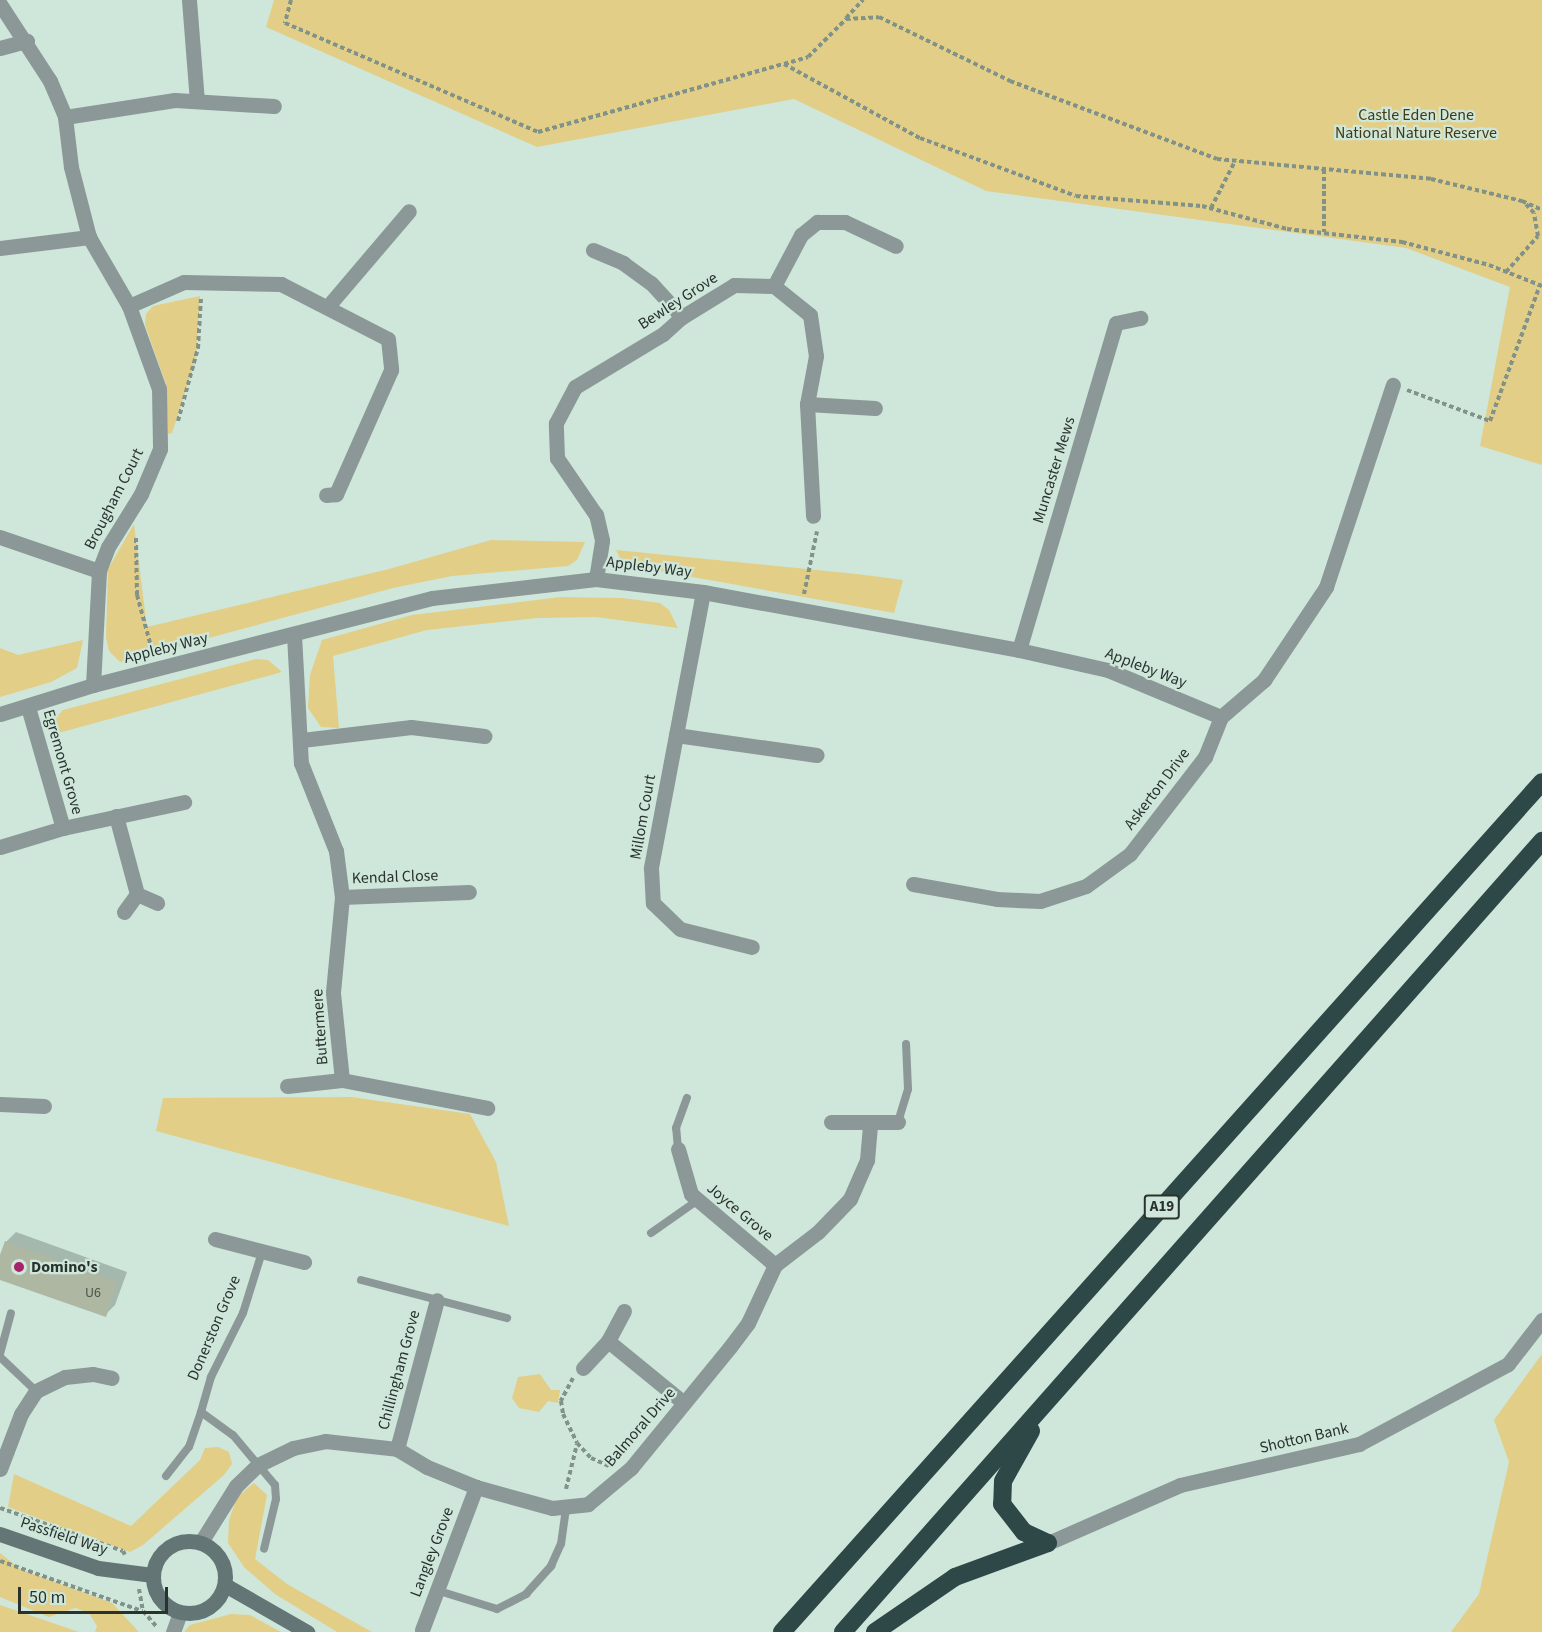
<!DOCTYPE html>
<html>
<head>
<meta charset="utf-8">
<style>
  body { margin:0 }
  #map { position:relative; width:1542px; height:1632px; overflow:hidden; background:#cee7da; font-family:"Source Sans 3",sans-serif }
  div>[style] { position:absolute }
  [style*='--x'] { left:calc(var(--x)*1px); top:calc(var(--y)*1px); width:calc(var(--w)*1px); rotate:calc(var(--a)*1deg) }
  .green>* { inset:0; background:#e2ce86 }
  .shadow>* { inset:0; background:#0003 }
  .building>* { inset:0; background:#adb7a2 }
  .path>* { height:4px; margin-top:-2px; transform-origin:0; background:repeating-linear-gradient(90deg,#819289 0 4.5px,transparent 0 7.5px) }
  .lane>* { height:8px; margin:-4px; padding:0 4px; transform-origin:4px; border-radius:4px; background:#8b9897 }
  .street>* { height:15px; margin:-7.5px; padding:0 7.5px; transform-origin:7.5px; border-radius:7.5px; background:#8b9897 }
  .secondary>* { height:15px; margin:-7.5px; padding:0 7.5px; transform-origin:7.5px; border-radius:7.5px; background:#637575 }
  .secondary>.ring { margin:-7.5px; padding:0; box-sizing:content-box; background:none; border:15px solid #637575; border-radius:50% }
  .highway>* { height:18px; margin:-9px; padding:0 9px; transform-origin:9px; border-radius:9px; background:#2e4747 }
  .dots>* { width:16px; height:16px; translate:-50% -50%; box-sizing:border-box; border:3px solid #cee7da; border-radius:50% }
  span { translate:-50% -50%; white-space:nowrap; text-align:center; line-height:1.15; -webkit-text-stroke:4.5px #cee7da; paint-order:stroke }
  .number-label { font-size:14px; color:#4a534a }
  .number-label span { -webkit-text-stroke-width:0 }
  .shield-label span { padding:2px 4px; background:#cee7da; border:2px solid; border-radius:4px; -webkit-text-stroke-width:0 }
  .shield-label { font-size:15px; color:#29322d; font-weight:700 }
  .park-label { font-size:16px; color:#433912 }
  .street-label { font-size:16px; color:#29322d }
  .poi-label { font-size:16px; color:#29322d; font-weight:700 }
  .left { translate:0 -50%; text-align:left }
  .scale { position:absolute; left:18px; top:1587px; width:150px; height:27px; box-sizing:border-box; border:3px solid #29322d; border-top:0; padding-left:8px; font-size:18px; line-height:21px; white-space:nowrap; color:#29322d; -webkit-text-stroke:4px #cee7da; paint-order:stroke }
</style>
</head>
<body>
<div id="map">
  <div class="green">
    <i style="clip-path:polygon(274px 0,1542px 0,1542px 465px,1480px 446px,1510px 287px,1406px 248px,986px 191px,794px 99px,537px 147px,266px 27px)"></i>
    <i style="clip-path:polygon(200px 296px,196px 359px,172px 433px,168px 434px,166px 384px,145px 325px,146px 314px,153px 306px)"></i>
    <i style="clip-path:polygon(134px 524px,147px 627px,389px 569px,491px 540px,585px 542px,577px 560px,568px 566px,452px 576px,393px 588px,120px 662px,109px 651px,106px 637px,108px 569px)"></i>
    <i style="clip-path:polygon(616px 550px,857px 574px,903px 580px,894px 613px,631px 566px,622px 562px)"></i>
    <i style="clip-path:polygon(561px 597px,623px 598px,660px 603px,669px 610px,678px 628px,596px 617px,537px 618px,427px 630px,333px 656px,339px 728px,321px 727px,308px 708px,310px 675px,322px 640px,412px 615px)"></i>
    <i style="clip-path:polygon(83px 640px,77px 668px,51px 682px,0 697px,0 648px,18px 655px)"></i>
    <i style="clip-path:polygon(256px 659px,268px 660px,282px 672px,51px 735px,53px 721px,63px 710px)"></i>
    <i style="clip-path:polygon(351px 1097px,470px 1114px,496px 1162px,509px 1226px,156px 1131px,163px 1098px)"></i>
    <i style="clip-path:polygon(1542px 1354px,1542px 1632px,1451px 1632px,1479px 1594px,1509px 1462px,1494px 1420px)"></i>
    <i style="clip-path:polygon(540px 1374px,551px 1390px,560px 1390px,558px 1403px,548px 1401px,539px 1412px,519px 1408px,512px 1398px,518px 1377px)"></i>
    <i style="clip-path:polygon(218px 1447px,229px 1452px,232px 1464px,224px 1475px,143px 1545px,130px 1552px,8px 1507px,14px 1474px,131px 1526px,200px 1460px,205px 1448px)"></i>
    <i style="clip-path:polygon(254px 1483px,267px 1495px,255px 1559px,287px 1584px,372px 1632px,337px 1632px,275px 1594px,244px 1567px,228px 1543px,229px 1520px,237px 1497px)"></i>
    <i style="clip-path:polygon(0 1553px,20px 1569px,112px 1603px,139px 1632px,95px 1632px,97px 1626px,89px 1613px,75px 1608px,49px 1617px,0 1597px)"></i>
    <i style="clip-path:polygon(0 1605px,79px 1632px,0 1632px)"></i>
    <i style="clip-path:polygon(231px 1614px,250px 1615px,281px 1632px,184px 1632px,190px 1625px)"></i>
  </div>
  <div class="shadow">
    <i style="clip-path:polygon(16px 1232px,127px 1272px,115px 1305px,105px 1315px,0 1278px,0 1259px,6px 1242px)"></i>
  </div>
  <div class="building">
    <i style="clip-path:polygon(5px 1241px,118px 1282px,106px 1317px,0 1280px,0 1255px)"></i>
  </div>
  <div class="path">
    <i style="--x:291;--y:0;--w:24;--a:105"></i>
    <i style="--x:285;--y:23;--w:275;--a:23.3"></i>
    <i style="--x:538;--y:132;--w:255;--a:-15.5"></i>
    <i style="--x:784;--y:64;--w:155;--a:28.6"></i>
    <i style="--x:920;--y:138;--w:166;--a:20.4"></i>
    <i style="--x:1076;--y:196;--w:126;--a:4.5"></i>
    <i style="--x:1202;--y:206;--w:88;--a:15.1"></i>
    <i style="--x:1287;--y:229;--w:116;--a:6.4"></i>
    <i style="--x:1402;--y:242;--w:90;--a:14.8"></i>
    <i style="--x:1489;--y:265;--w:57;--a:21.6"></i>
    <i style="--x:846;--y:18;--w:25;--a:-47"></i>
    <i style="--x:784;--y:64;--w:25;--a:-16"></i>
    <i style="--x:808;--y:57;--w:54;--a:-45"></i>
    <i style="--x:846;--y:19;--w:33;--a:-3"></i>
    <i style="--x:879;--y:17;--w:146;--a:26"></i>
    <i style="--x:1010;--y:81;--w:221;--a:20.6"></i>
    <i style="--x:1217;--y:159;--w:215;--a:5.3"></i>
    <i style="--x:1431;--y:179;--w:94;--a:13.6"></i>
    <i style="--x:1522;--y:201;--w:22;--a:24"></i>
    <i style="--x:1324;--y:169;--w:63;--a:90"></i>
    <i style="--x:1211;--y:208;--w:53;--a:-62.9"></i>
    <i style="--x:1506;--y:272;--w:48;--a:-48.4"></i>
    <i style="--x:1538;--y:236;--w:23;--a:-100"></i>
    <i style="--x:1534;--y:213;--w:12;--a:-132"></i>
    <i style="--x:1407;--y:390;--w:89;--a:20.5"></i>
    <i style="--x:1490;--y:421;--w:145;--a:-69.8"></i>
    <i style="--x:178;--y:421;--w:76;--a:-74.7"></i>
    <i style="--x:198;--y:348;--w:51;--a:-86.6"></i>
    <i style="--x:136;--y:538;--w:57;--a:89"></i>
    <i style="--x:137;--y:595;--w:61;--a:74.8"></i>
    <i style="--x:804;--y:594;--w:64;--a:-78.3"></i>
    <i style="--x:573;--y:1378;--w:26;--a:118"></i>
    <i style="--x:561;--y:1401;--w:13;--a:81"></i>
    <i style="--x:563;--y:1414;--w:32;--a:64"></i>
    <i style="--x:577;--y:1443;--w:21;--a:47"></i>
    <i style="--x:591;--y:1458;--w:20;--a:24"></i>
    <i style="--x:566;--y:1489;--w:46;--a:-76.3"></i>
    <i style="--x:0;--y:1508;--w:130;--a:19.3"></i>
    <i style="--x:123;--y:1551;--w:4;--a:63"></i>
    <i style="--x:0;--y:1561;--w:151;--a:19.4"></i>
    <i style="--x:139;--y:1589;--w:22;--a:80"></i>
    <i style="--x:143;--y:1611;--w:21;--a:49"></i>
  </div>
  <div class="lane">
    <i style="--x:898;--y:1122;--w:34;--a:-73"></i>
    <i style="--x:908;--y:1089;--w:45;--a:-92.5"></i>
    <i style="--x:678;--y:1149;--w:21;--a:-95"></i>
    <i style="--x:676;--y:1128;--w:32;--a:-70"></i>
    <i style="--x:651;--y:1233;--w:57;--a:-35.1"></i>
    <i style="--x:262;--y:1252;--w:64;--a:107.3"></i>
    <i style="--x:243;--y:1313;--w:72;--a:116.6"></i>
    <i style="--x:211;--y:1377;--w:36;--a:106"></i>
    <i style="--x:201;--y:1412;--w:39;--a:36"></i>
    <i style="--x:233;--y:1435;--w:65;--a:50"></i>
    <i style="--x:275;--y:1485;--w:14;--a:86"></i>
    <i style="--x:276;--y:1499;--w:51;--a:103.5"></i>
    <i style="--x:361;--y:1280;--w:151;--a:14.6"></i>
    <i style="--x:0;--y:1354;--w:42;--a:-75"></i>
    <i style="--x:0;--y:1357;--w:50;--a:43.4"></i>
    <i style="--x:166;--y:1476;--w:37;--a:-52"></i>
    <i style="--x:189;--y:1447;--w:37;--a:-71"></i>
    <i style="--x:436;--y:1590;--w:64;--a:17.3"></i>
    <i style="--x:497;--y:1609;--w:33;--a:-27"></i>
    <i style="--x:526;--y:1594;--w:38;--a:-48"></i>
    <i style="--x:551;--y:1566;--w:24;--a:-66"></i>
    <i style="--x:561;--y:1544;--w:35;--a:-82"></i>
  </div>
  <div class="street">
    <i style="--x:189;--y:0;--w:101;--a:85.5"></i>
    <i style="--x:0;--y:4;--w:92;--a:57"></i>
    <i style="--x:50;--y:81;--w:39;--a:67"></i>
    <i style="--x:65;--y:117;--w:50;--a:83.2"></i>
    <i style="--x:71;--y:167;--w:72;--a:75.6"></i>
    <i style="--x:89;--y:237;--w:80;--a:59.9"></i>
    <i style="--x:129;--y:306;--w:88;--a:70.1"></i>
    <i style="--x:159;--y:389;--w:60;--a:89"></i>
    <i style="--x:160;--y:449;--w:49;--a:112.9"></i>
    <i style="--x:141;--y:494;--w:62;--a:121.9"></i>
    <i style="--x:108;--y:547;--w:26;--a:111"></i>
    <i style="--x:99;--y:571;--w:114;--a:93"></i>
    <i style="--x:0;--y:48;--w:28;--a:-15"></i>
    <i style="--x:65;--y:117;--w:111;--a:-8.8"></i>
    <i style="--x:175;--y:100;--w:99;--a:3.5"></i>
    <i style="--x:0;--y:248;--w:90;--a:-7"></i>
    <i style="--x:593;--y:250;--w:33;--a:23"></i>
    <i style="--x:623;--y:263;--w:34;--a:36"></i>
    <i style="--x:651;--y:283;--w:46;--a:47.6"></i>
    <i style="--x:774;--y:286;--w:58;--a:-62.1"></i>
    <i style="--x:801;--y:235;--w:21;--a:-39"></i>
    <i style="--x:817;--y:222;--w:28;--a:0"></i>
    <i style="--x:845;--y:222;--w:56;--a:25.2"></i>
    <i style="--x:329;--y:305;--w:123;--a:-49.6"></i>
    <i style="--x:129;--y:306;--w:60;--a:-23.6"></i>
    <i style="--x:184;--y:282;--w:97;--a:1.2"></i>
    <i style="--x:281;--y:284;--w:120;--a:27.2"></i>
    <i style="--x:388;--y:339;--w:31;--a:84"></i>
    <i style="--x:391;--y:370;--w:136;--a:113.9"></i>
    <i style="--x:336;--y:494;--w:10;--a:174"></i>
    <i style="--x:807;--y:404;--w:68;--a:3.4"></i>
    <i style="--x:0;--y:537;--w:105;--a:19"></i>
    <i style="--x:596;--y:579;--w:39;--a:-81"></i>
    <i style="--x:602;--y:540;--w:26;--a:-103"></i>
    <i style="--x:596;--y:515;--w:69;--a:-124.4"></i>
    <i style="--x:557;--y:458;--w:35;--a:-92"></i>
    <i style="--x:556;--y:423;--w:41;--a:-62.2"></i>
    <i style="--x:575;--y:387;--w:103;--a:-31.1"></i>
    <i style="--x:663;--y:334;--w:25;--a:-42"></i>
    <i style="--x:682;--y:317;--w:61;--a:-31.6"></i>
    <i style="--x:734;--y:285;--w:40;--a:1.4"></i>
    <i style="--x:774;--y:286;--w:46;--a:38.9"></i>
    <i style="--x:810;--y:315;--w:41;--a:81.7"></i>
    <i style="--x:816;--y:356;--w:49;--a:100.6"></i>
    <i style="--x:807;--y:404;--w:112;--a:86.9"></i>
    <i style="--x:703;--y:592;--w:281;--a:100.7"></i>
    <i style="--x:651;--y:868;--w:35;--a:87"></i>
    <i style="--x:653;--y:903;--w:37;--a:44"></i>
    <i style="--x:680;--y:929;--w:74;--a:14"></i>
    <i style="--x:294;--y:635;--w:128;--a:86.9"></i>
    <i style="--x:301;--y:763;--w:95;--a:68.3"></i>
    <i style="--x:336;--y:851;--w:46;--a:82.6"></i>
    <i style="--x:342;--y:897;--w:96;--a:95.4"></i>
    <i style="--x:333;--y:993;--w:87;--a:84.1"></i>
    <i style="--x:342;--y:1080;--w:148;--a:10.9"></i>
    <i style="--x:1019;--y:650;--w:341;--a:-73.5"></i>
    <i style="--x:1116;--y:323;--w:25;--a:-12"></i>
    <i style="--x:28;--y:707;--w:126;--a:73.9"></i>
    <i style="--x:0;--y:714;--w:97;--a:-17.3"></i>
    <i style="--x:93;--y:685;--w:350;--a:-14.4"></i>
    <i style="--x:432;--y:598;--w:165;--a:-6.6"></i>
    <i style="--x:596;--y:579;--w:108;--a:6.9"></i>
    <i style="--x:703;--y:592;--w:321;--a:10.4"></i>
    <i style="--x:1019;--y:650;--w:91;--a:12.7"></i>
    <i style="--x:1108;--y:670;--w:122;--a:22.6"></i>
    <i style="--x:676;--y:735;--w:142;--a:8.1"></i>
    <i style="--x:302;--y:740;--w:110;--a:-6.8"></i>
    <i style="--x:411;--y:727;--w:74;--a:7"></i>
    <i style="--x:116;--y:816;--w:81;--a:74.9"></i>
    <i style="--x:137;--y:894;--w:22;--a:24"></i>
    <i style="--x:0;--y:847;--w:66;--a:-16.8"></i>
    <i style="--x:63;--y:828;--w:124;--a:-12.1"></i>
    <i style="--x:913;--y:884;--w:85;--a:10.1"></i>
    <i style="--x:997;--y:899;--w:43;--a:2.7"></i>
    <i style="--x:1040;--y:901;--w:48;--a:-18.1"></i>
    <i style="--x:1086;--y:886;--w:54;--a:-36"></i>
    <i style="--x:1130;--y:854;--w:123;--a:-52.3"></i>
    <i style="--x:1205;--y:757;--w:43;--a:-68.2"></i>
    <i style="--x:1221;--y:717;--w:57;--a:-40.7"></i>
    <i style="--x:1264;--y:680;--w:112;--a:-56.3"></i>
    <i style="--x:1326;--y:587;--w:213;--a:-71.7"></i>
    <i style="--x:342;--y:897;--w:127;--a:-2.3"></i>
    <i style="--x:124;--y:912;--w:22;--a:-54"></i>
    <i style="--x:287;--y:1086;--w:55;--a:-6.2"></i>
    <i style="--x:0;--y:1104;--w:44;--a:2.6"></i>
    <i style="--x:831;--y:1122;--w:67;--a:0"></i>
    <i style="--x:678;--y:1149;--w:47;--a:73.9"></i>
    <i style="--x:691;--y:1194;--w:110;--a:40.2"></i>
    <i style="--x:215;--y:1239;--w:92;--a:14.5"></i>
    <i style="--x:608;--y:1341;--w:98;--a:39.2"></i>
    <i style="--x:583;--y:1368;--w:37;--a:-47"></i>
    <i style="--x:608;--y:1341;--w:34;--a:-62"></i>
    <i style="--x:397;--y:1449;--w:154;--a:-75"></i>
    <i style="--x:0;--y:1469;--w:59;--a:-69.1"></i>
    <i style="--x:21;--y:1414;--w:27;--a:-57"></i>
    <i style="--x:36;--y:1391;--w:32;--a:-26"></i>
    <i style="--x:65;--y:1377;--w:28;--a:-6"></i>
    <i style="--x:93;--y:1374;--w:19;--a:12"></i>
    <i style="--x:201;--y:1542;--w:66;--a:-58"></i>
    <i style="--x:236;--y:1486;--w:30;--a:-44"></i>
    <i style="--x:258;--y:1465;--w:39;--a:-26"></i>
    <i style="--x:293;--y:1448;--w:33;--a:-12"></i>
    <i style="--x:325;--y:1441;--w:72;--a:6.3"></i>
    <i style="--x:397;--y:1449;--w:35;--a:31"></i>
    <i style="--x:427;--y:1467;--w:53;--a:22.2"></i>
    <i style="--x:476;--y:1487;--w:79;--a:15.4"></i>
    <i style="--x:552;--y:1508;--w:36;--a:-6"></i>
    <i style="--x:588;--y:1504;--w:56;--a:-39.9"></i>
    <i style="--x:631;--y:1468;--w:156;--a:-50.7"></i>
    <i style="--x:730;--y:1347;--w:30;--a:-53"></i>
    <i style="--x:748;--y:1323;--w:64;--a:-65"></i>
    <i style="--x:775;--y:1265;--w:54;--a:-37.5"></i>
    <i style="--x:818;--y:1232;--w:46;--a:-45.9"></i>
    <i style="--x:850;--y:1199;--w:43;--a:-66.4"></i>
    <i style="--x:867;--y:1160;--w:38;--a:-85"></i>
    <i style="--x:1048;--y:1543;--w:144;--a:-23.7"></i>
    <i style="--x:1180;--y:1485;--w:184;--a:-12.9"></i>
    <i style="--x:1359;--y:1444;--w:169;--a:-28.2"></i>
    <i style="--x:1508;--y:1364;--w:56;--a:-52.3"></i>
    <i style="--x:422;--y:1630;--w:153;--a:-69.3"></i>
    <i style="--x:173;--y:1632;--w:20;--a:-70"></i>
  </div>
  <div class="secondary">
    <i style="--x:0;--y:1534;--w:104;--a:19.1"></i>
    <i style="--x:98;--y:1568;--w:55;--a:7.3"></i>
    <i class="ring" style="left:153px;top:1541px;width:57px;height:57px"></i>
    <i style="--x:225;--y:1585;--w:95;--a:29.8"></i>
  </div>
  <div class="highway">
    <i style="--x:1031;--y:1431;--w:57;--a:119.2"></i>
    <i style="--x:1003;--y:1481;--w:23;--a:92"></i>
    <i style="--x:1002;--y:1504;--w:36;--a:52"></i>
    <i style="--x:1024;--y:1532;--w:26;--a:25"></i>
    <i style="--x:782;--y:1632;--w:1140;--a:-48.2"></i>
    <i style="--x:843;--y:1632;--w:1056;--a:-48.53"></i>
    <i style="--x:875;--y:1632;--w:97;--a:-34.5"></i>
    <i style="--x:955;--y:1577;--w:99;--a:-20.1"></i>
  </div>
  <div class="dots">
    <i style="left:19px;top:1267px;background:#a7216b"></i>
  </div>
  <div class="number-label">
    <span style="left:93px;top:1293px">U6</span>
  </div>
  <div class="shield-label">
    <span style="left:1162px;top:1207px">A19</span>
  </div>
  <div class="park-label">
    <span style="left:1416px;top:124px">Castle Eden Dene<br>National Nature Reserve</span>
  </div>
  <div class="street-label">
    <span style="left:678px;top:301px;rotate:-33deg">Bewley Grove</span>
    <span style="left:1054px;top:470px;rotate:-73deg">Muncaster Mews</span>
    <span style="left:114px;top:499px;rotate:-63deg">Brougham Court</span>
    <span style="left:649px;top:567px;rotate:7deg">Appleby Way</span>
    <span style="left:166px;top:648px;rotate:-14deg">Appleby Way</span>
    <span style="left:1146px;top:668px;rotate:21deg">Appleby Way</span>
    <span style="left:63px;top:762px;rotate:74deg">Egremont Grove</span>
    <span style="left:1157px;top:789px;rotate:-53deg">Askerton Drive</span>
    <span style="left:643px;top:817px;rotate:-80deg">Millom Court</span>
    <span style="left:395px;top:877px;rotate:-2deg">Kendal Close</span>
    <span style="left:320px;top:1027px;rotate:-94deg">Buttermere</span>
    <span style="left:740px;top:1212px;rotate:40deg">Joyce Grove</span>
    <span style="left:214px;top:1328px;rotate:-67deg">Donerston Grove</span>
    <span style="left:399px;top:1370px;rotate:-75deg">Chillingham Grove</span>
    <span style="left:640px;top:1427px;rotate:-49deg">Balmoral Drive</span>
    <span style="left:1304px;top:1438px;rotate:-13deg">Shotton Bank</span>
    <span style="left:64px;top:1536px;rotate:18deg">Passfield Way</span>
    <span style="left:432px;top:1552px;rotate:-69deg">Langley Grove</span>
  </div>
  <div class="poi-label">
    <span class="left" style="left:31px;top:1267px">Domino's</span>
  </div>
  <div class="scale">50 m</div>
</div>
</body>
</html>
